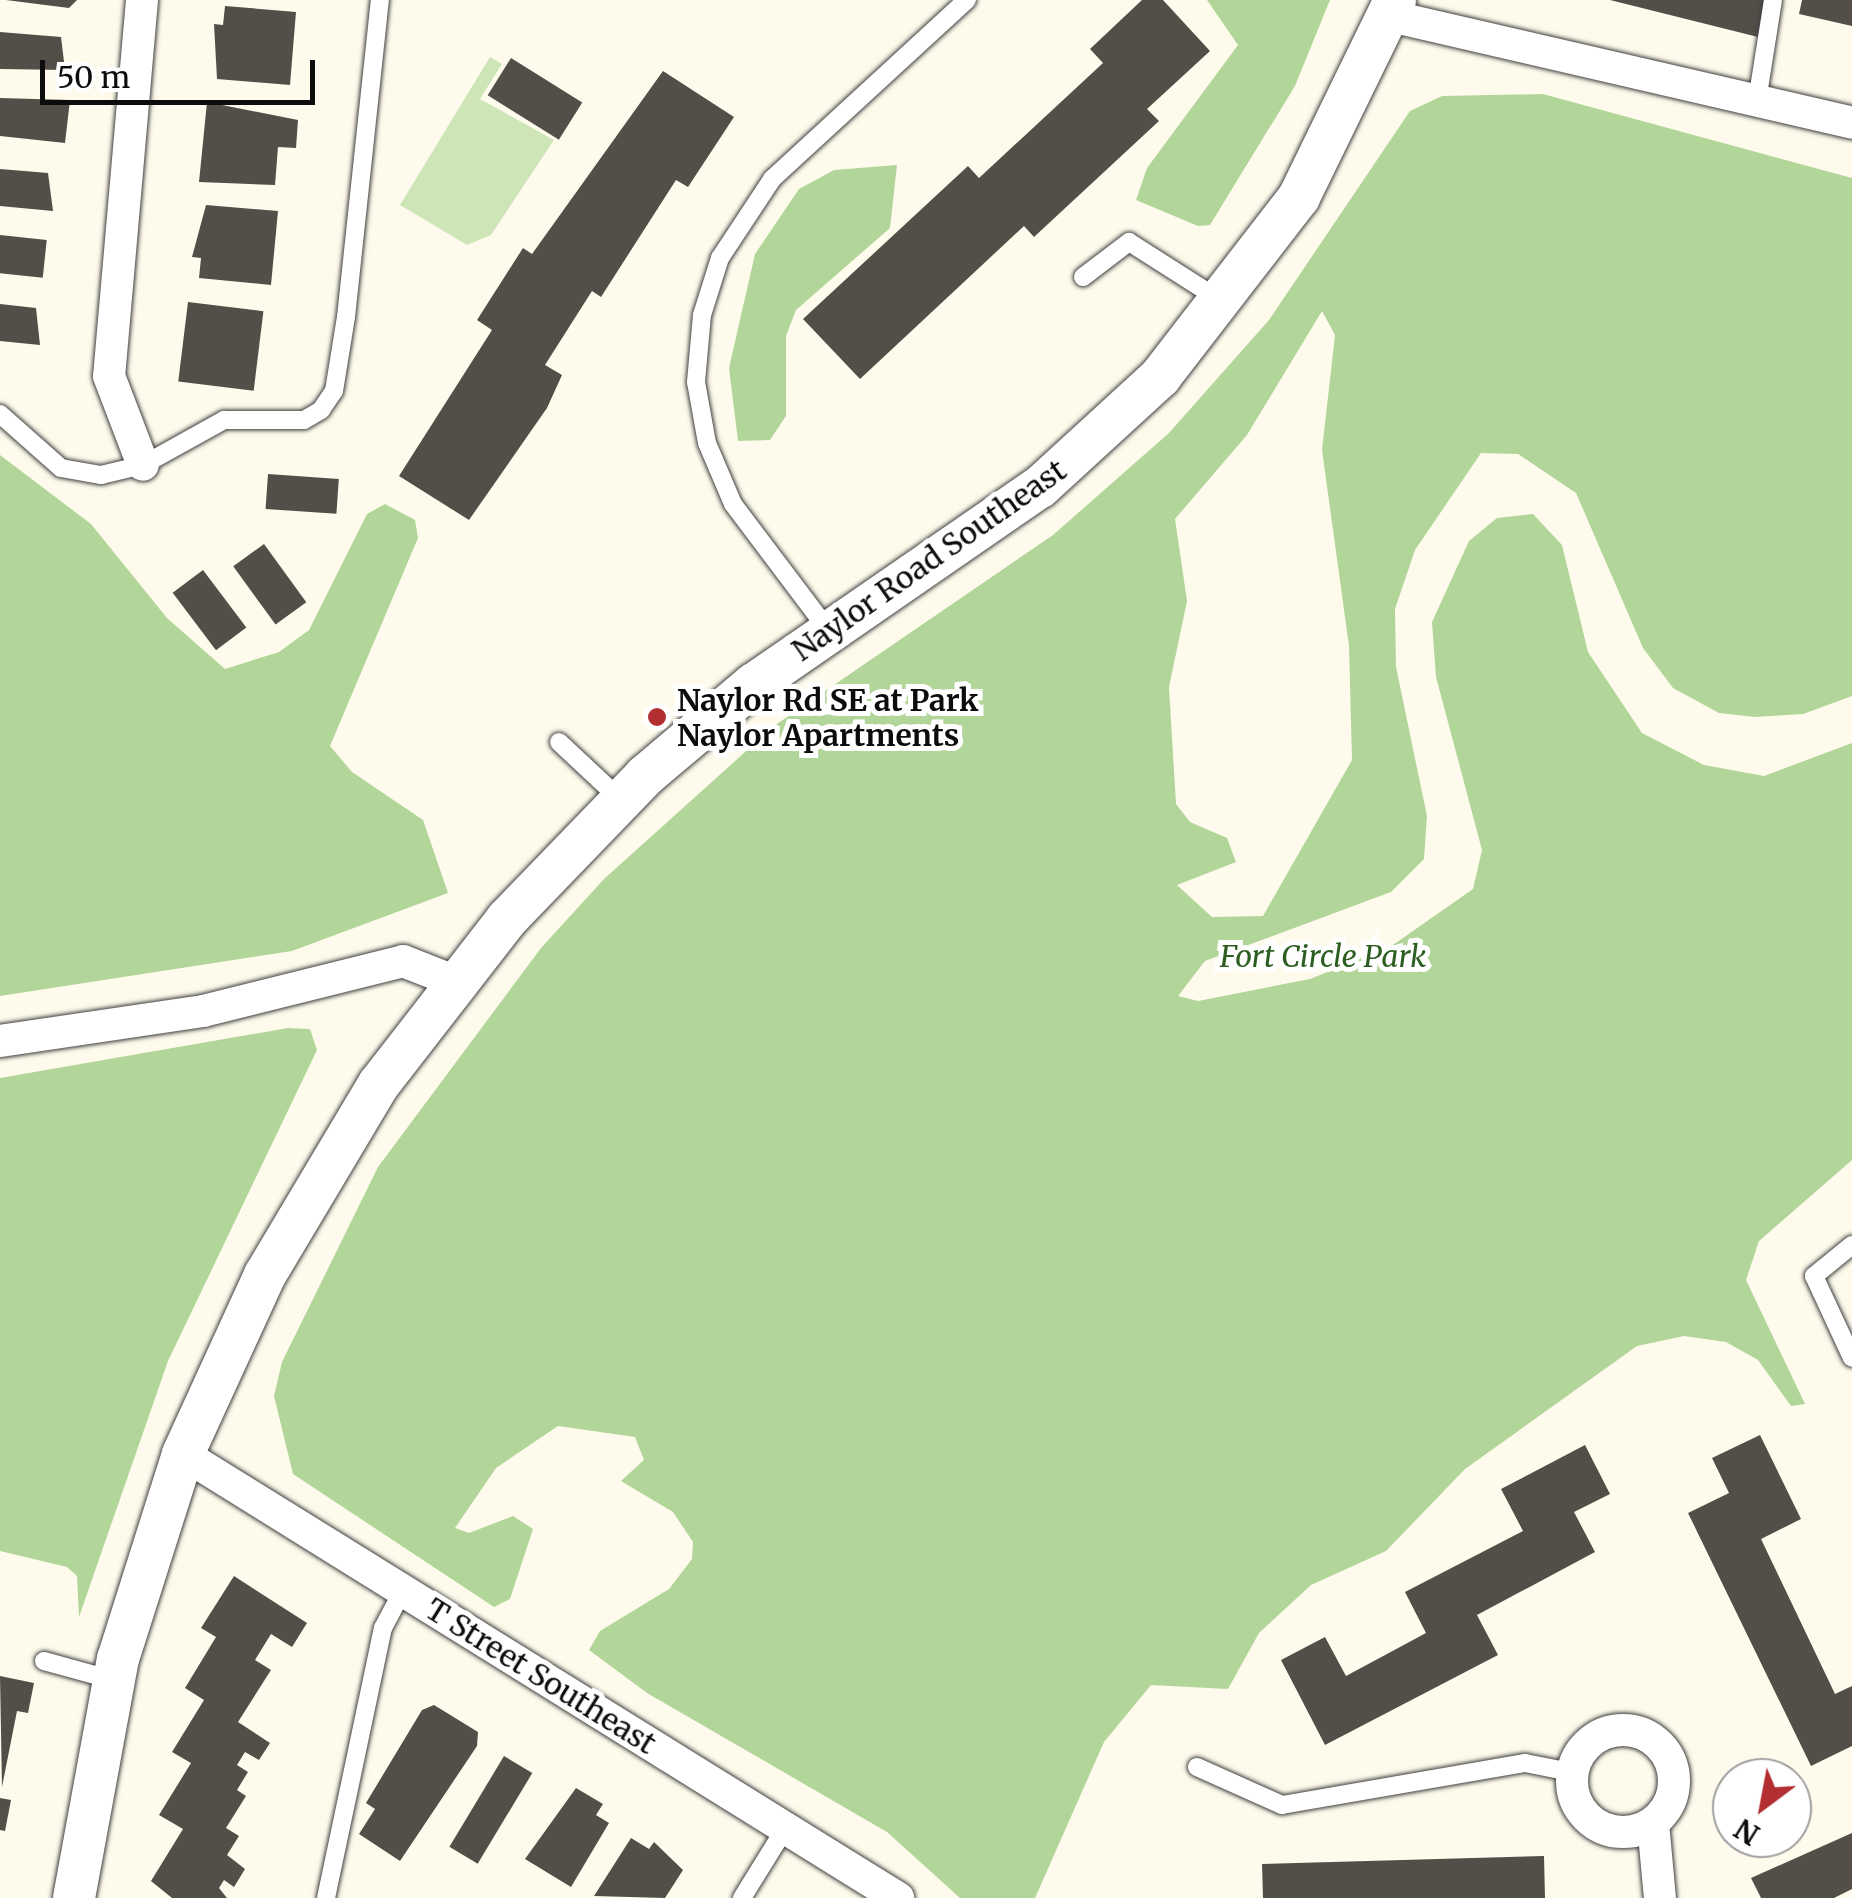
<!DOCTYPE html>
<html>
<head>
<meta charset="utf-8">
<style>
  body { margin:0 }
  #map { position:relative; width:1852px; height:1898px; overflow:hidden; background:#fefbec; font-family:Merriweather,serif }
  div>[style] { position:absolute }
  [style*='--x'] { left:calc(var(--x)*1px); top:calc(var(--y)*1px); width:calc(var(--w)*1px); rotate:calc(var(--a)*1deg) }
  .green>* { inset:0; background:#cee5b8 }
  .forest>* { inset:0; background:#b2d599 }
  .building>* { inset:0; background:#544e49; transform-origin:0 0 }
  .roads { filter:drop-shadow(0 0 2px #3f3f3f) drop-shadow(0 0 2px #3f3f3f) }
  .service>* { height:18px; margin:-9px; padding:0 9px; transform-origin:9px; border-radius:9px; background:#fff }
  .minor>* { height:32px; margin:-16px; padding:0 16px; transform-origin:16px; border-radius:16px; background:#fff }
  .minor>.ring { margin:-16px; padding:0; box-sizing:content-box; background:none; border:32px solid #fff; border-radius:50% }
  .tertiary>* { height:42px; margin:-21px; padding:0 21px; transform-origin:21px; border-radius:21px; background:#fff }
  .dots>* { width:28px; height:28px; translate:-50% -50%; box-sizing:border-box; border:5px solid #fff; border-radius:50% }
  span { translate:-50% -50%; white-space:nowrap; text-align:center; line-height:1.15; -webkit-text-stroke:10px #fff; paint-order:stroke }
  .street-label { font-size:30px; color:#0c0c0c }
  .poi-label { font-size:30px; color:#0c0c0c; font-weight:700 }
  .left { translate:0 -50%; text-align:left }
  .park-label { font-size:30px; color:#2c5e21; font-style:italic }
  .north { position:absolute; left:1712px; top:1758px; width:100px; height:100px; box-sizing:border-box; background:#fff; border:2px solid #9e9e9e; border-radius:50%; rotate:212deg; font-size:28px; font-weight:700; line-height:40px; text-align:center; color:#0c0c0c }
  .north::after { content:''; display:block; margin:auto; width:35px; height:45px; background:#b22e30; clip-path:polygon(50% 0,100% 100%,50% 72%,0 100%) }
  .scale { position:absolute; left:40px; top:60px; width:275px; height:45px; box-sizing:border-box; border:5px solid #0c0c0c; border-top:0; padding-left:12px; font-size:30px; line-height:35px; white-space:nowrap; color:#0c0c0c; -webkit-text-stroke:8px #fff; paint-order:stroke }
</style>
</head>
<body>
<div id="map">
  <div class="green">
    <i style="clip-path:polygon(490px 57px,502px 64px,480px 99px,554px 140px,491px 235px,467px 245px,400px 205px)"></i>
  </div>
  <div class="forest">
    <i style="clip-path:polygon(1207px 0,1330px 0,1295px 86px,1210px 225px,1198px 226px,1136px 200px,1147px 168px,1238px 45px)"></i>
    <i style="clip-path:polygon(evenodd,1543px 94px,1852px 178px,1852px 696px,1803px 714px,1755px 717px,1719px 713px,1673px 688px,1643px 648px,1576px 493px,1518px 454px,1481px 453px,1415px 550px,1395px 609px,1396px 667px,1427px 816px,1424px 859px,1391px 892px,1205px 961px,1178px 996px,1198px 1001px,1310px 979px,1390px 947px,1473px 889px,1482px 850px,1436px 677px,1432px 622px,1469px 541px,1497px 518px,1533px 514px,1562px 545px,1588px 652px,1642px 733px,1704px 765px,1764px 776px,1852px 743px,1852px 1160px,1759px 1241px,1746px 1280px,1805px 1404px,1791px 1406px,1758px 1360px,1726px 1342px,1684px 1336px,1637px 1346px,1465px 1469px,1386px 1551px,1311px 1585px,1259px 1633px,1228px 1689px,1151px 1685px,1104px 1742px,1035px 1898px,960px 1898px,887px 1832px,647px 1693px,589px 1650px,600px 1631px,669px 1589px,692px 1559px,693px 1542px,673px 1512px,621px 1481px,644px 1460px,635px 1437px,558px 1426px,496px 1468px,455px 1528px,469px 1533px,513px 1516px,533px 1529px,510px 1599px,494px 1607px,293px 1474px,274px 1396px,282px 1362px,378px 1167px,541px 948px,604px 879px,774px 726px,1053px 535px,1169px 433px,1269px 320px,1410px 111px,1442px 96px,1543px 94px,1322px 311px,1335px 335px,1322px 450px,1349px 646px,1352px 760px,1263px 916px,1212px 917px,1177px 885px,1236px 862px,1227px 838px,1190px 822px,1176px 804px,1169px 687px,1187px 601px,1175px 519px,1247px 435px,1322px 311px)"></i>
    <i style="clip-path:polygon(897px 165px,890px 228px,796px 310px,786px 336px,786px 416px,770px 440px,738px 441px,729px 368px,755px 254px,799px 189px,834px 170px)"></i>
    <i style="clip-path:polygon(0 455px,91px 524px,167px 618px,225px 669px,279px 652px,309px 630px,367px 514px,385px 504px,415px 520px,418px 538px,330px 746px,352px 772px,423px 820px,448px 893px,292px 951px,0 996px)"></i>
    <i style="clip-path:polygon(288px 1028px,310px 1029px,317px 1050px,168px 1361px,79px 1617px,77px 1576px,67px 1567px,0 1551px,0 1078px)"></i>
  </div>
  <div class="building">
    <i style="clip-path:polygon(6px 0,77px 0,69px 8px)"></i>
    <i style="clip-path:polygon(1142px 0,1163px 0,1210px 51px,1147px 109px,1159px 121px,1034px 237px,1024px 226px,860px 379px,803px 319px,968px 166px,979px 178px,1103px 63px,1090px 49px)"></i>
    <i style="clip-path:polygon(1610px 0,1766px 0,1758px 37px)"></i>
    <i style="clip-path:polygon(1802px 0,1852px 0,1852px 26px,1799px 14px)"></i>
    <i style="clip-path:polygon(225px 6px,296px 12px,290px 85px,217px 79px,214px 24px,223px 25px)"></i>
    <i style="clip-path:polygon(0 32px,61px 37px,65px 70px,0 69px)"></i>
    <i style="left:511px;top:58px;width:84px;height:44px;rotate:32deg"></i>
    <i style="clip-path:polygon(663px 71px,734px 117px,688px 187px,676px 180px,601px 297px,592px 291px,545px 365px,562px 375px,547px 408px,469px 520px,399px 476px,492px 330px,477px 320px,523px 248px,532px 254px)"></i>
    <i style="clip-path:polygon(0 98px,70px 100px,65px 143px,0 136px)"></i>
    <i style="clip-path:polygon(207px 102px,298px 120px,296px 148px,278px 147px,275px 185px,199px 182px)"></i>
    <i style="clip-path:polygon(0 169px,48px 173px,53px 211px,0 206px)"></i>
    <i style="clip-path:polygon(206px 205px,278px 211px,271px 285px,199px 278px,201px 258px,192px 257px)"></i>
    <i style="left:0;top:235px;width:47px;height:38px;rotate:6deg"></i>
    <i style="left:188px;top:302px;width:76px;height:80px;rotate:7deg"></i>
    <i style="clip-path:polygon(0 304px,36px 308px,40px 345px,0 341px)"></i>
    <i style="left:268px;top:474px;width:71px;height:35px;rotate:4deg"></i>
    <i style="left:264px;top:544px;width:72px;height:38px;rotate:54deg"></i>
    <i style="left:203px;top:570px;width:72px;height:38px;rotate:53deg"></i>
    <i style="clip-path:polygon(1760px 1435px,1801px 1519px,1761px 1539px,1835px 1694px,1852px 1686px,1852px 1746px,1811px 1766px,1688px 1513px,1729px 1493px,1712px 1458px)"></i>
    <i style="clip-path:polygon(1585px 1445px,1610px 1494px,1574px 1512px,1595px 1552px,1477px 1615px,1498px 1655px,1325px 1745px,1281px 1660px,1325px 1637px,1346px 1676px,1426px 1633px,1405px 1592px,1523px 1531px,1501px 1489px)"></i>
    <i style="clip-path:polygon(234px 1576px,307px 1623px,292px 1647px,271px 1634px,255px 1660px,271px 1670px,238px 1722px,270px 1743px,259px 1760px,245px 1752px,237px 1765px,248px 1772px,237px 1790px,246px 1796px,226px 1828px,239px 1836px,227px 1855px,245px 1869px,234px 1887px,224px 1880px,219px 1888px,227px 1898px,172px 1898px,151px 1881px,183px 1829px,159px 1815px,191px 1763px,172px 1752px,204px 1700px,185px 1688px,216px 1637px,201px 1628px)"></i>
    <i style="clip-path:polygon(0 1676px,34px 1683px,28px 1713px,17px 1711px,2px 1787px)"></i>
    <i style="clip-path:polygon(434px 1705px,478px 1732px,477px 1746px,400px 1861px,359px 1834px,375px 1809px,366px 1803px,422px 1710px)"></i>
    <i style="left:504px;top:1756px;width:33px;height:106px;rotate:31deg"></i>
    <i style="clip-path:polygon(576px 1788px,603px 1804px,596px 1815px,609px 1823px,571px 1887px,525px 1859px)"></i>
    <i style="clip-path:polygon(0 1798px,11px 1800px,5px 1831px,0 1830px)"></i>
    <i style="clip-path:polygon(1852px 1833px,1852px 1889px,1834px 1898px,1761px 1898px,1751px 1878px)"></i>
    <i style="clip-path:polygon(631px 1838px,649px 1849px,654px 1842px,683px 1870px,665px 1898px,594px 1896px)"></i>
    <i style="clip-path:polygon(1544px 1856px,1545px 1898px,1263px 1898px,1262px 1864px)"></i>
  </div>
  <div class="roads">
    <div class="service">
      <i style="--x:1757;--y:101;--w:102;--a:-81"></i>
      <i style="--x:1083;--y:277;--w:58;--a:-37.3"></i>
      <i style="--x:1129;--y:242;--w:108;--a:32.5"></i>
      <i style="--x:0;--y:414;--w:81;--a:41.5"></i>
      <i style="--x:61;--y:468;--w:41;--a:9.9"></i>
      <i style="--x:101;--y:475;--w:43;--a:-13.4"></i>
      <i style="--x:143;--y:465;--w:93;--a:-29.1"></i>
      <i style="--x:224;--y:420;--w:80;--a:0"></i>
      <i style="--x:304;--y:420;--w:20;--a:-30"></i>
      <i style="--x:321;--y:410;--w:23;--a:-56"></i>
      <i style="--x:334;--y:391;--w:75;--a:-80.8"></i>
      <i style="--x:346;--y:317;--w:319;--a:-83.9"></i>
      <i style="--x:828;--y:630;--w:158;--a:-127"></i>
      <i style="--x:733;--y:504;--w:66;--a:-113.1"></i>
      <i style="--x:707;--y:443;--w:62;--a:-100.2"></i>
      <i style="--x:696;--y:382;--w:67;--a:-84.9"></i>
      <i style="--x:702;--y:315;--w:60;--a:-72.5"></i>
      <i style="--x:720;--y:258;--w:95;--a:-56.6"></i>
      <i style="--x:772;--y:179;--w:265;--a:-42.6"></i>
      <i style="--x:559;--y:742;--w:83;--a:43.1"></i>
      <i style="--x:1852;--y:1245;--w:49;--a:140.8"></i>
      <i style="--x:1814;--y:1276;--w:90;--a:65.1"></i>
      <i style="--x:44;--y:1661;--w:72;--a:15.4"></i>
      <i style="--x:1197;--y:1767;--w:93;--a:24.1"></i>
      <i style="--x:1282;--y:1805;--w:247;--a:-9.8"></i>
      <i style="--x:1525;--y:1763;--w:47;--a:11.1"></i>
      <i style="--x:326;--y:1898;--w:276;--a:-78.1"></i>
      <i style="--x:383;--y:1628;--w:43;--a:-62.2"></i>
      <i style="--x:742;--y:1898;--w:84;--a:-58.2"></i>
    </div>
    <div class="minor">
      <i style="--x:142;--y:0;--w:377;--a:95"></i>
      <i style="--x:109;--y:376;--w:95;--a:69.1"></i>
      <i style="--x:1390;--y:16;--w:474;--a:13"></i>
      <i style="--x:0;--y:1041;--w:205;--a:-8.4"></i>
      <i style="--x:203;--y:1011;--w:206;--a:-14"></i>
      <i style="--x:403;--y:961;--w:55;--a:21.4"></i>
      <i style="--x:183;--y:1454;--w:842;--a:31.84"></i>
      <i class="ring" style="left:1572px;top:1730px;width:70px;height:70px"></i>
      <i style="--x:1653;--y:1823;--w:75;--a:84.7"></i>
    </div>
    <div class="tertiary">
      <i style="--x:74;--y:1898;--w:243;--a:-79.6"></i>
      <i style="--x:118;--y:1659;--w:215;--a:-72.4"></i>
      <i style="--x:183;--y:1454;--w:197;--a:-65.4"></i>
      <i style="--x:265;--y:1275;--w:222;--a:-59.2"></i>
      <i style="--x:379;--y:1084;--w:209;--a:-52.2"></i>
      <i style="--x:507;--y:919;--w:199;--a:-46"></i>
      <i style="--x:645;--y:776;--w:143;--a:-40.2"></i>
      <i style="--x:754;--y:684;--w:347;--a:-34.6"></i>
      <i style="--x:1040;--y:487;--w:163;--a:-42.5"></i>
      <i style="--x:1160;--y:377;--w:227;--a:-52.3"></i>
      <i style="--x:1299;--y:197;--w:219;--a:-64"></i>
    </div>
  </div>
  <div class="dots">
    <i style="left:657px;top:717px;background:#b22e30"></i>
  </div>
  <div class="street-label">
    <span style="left:929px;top:560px;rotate:-35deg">Naylor Road Southeast</span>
    <span style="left:541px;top:1676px;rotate:32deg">T Street Southeast</span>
  </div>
  <div class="poi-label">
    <span class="left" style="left:677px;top:717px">Naylor Rd SE at Park<br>Naylor Apartments</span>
  </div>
  <div class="park-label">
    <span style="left:1323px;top:956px">Fort Circle Park</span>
  </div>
  <div class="north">N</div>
  <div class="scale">50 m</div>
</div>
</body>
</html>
